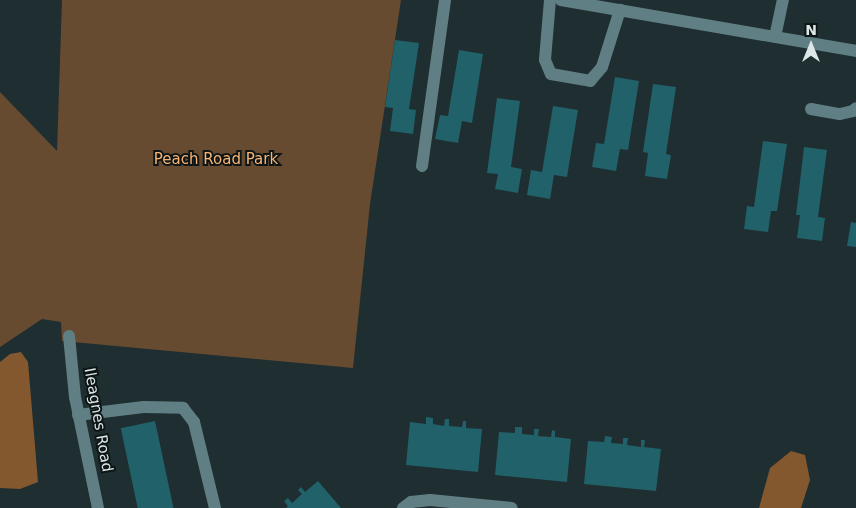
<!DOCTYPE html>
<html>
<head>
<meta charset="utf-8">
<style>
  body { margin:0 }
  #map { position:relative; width:856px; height:508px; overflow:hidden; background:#1f2e30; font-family:"DejaVu Sans",sans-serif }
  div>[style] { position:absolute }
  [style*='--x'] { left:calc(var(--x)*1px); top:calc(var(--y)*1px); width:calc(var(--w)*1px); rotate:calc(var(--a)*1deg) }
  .green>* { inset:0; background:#674b31 }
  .water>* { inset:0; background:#83582e }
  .building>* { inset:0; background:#21616a; transform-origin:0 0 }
  .minor>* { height:12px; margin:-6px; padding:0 6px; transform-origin:6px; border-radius:6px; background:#607f84 }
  span { translate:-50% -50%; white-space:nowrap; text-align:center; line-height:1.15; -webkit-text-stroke:4px #0e1516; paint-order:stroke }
  .park-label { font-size:15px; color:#f7b475 }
  .street-label { font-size:15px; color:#dde7e8 }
  .north { position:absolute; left:786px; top:20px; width:50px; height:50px; -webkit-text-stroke:4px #0e1516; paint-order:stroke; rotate:0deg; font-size:14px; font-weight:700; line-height:20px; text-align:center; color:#dde7e8 }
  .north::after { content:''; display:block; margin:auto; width:18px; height:22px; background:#dde7e8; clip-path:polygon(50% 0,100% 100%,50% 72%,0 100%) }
</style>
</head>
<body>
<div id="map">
  <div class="green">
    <i style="clip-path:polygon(62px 0,401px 0,370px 204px,353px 368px,62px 341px,61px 322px,42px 319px,0 347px,0 92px,57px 151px)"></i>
  </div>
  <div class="water">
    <i style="clip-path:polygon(21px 352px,28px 362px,38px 482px,20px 489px,0 488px,0 362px,10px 354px)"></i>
    <i style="clip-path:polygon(791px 451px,805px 455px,810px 480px,801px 508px,759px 508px,770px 468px)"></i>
  </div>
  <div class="building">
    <i style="clip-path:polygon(395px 40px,419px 43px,409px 109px,416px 110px,413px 134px,390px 131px,393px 108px,385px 107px)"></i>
    <i style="clip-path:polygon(459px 50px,483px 54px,472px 123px,462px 121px,458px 143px,435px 139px,440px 115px,448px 116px)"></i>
    <i style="clip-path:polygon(615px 77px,639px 81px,628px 150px,620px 149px,616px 171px,592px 167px,596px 143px,604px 144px)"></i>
    <i style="clip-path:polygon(653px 84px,676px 87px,666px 154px,671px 155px,667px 179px,645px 176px,648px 153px,643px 152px)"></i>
    <i style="clip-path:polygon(497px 98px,520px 101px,511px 167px,522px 169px,518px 193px,495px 189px,498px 174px,487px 173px)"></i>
    <i style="clip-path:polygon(553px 106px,578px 110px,567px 177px,554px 175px,550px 199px,527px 195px,531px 170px,542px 172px)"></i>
    <i style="clip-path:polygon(763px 141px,787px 144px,777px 211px,771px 211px,768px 232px,744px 229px,747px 206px,754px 207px)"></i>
    <i style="clip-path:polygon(804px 147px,827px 150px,818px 217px,825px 218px,822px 241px,797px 238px,800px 215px,796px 215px)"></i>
    <i style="clip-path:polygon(851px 222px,856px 223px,856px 247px,847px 246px)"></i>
    <i style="clip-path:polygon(426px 417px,433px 418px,433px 424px,444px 426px,445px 419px,449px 419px,449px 426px,462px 427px,463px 421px,466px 421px,466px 428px,482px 429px,478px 472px,406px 465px,410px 422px,426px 424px)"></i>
    <i style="left:155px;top:421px;width:89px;height:35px;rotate:78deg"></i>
    <i style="clip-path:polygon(515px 427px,522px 427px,522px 434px,534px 435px,534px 429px,539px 429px,538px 436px,551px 437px,552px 430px,555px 431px,555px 437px,571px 439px,567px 482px,495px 475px,499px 432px,515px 433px)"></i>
    <i style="clip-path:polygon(605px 436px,612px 437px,611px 443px,623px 444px,623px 438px,628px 438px,627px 445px,641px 447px,641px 440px,645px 440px,644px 447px,661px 449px,656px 491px,584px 484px,588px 441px,604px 442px)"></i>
    <i style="clip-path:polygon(318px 481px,341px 508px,286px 508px,288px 506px,284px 501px,288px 498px,292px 503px,302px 494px,298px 490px,301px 487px,305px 492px)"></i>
  </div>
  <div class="minor">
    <i style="--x:550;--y:0;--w:60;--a:94.8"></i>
    <i style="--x:545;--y:60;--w:15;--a:67"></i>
    <i style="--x:551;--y:74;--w:40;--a:10"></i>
    <i style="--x:590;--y:81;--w:18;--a:-49"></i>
    <i style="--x:602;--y:67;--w:60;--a:-72.5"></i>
    <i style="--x:561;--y:0;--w:299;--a:9.8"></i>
    <i style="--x:775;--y:37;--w:38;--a:-78"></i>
    <i style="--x:811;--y:109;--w:29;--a:10"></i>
    <i style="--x:840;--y:114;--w:13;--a:-13"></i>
    <i style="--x:853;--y:111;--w:4;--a:-45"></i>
    <i style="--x:422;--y:166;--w:168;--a:-82.1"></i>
    <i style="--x:69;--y:336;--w:61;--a:84.4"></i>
    <i style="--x:75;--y:397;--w:113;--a:78.3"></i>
    <i style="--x:78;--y:415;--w:66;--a:-6.9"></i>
    <i style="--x:144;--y:407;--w:39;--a:1"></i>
    <i style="--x:183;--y:408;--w:18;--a:52"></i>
    <i style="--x:194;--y:422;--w:89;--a:76.3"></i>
    <i style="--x:403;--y:508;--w:10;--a:-37"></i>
    <i style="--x:411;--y:502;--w:19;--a:-6"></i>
    <i style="--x:430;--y:500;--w:82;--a:5.6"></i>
  </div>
  <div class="park-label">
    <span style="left:216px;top:160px">Peach Road Park</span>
  </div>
  <div class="street-label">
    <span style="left:98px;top:420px;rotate:80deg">Ileagnes Road</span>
  </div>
  <div class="north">N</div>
</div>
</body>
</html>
